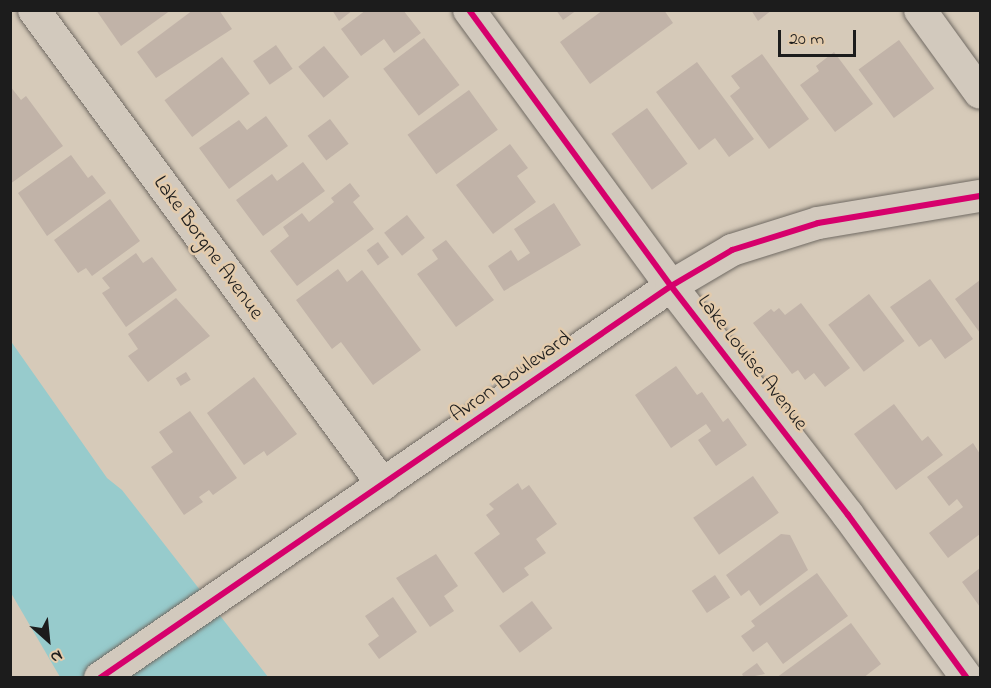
<!DOCTYPE html>
<html>
<head>
<meta charset="utf-8">
<style>
  body { margin:0 }
  #map { position:relative; width:991px; height:688px; overflow:hidden; background:#d6cab9; font-family:"Indie Flower",sans-serif }
  div>[style] { position:absolute }
  [style*='--x'] { left:calc(var(--x)*1px); top:calc(var(--y)*1px); width:calc(var(--w)*1px); rotate:calc(var(--a)*1deg) }
  .water>* { inset:0; background:#97cbcc }
  .building>* { inset:0; background:#c1b3a8; transform-origin:0 0 }
  .roads { filter:drop-shadow(0 0 2px #706a63) drop-shadow(0 0 2px #706a63) }
  .minor>* { height:32px; margin:-16px; padding:0 16px; transform-origin:16px; border-radius:16px; background:#d2c9bd }
  .cycleway>* { height:6px; margin:-3px; padding:0 3px; transform-origin:3px; border-radius:3px; background:#d6006c }
  span { translate:-50% -50%; white-space:nowrap; text-align:center; line-height:1.15; -webkit-text-stroke:5px #e3cbac; paint-order:stroke }
  .street-label { font-size:21px; color:#1c1c1c }
  .frame { position:absolute; inset:0; border:12px solid #1c1c1c; pointer-events:none }
  .north { position:absolute; left:18px; top:610px; width:60px; height:60px; -webkit-text-stroke:4px #e3cbac; paint-order:stroke; rotate:153deg; font-size:16px; font-weight:700; line-height:24px; text-align:center; color:#1c1c1c }
  .north::after { content:''; display:block; margin:auto; width:21px; height:27px; background:#1c1c1c; clip-path:polygon(50% 0,100% 100%,50% 72%,0 100%) }
  .scale { position:absolute; left:778px; top:30px; width:78px; height:27px; box-sizing:border-box; border:3px solid #1c1c1c; border-top:0; padding-left:8px; font-size:18px; line-height:21px; white-space:nowrap; color:#1c1c1c; -webkit-text-stroke:4px #e3cbac; paint-order:stroke }
</style>
</head>
<body>
<div id="map">
  <div class="water">
    <i style="clip-path:polygon(10px 340px,107px 478px,122px 490px,268px 677px,60px 677px,11px 593px)"></i>
  </div>
  <div class="building">
    <i style="clip-path:polygon(96px 10px,171px 10px,121px 46px)"></i>
    <i style="clip-path:polygon(193px 10px,219px 10px,232px 29px,156px 78px,137px 52px)"></i>
    <i style="clip-path:polygon(332px 10px,353px 10px,339px 21px)"></i>
    <i style="clip-path:polygon(366px 10px,403px 10px,421px 33px,394px 53px,384px 39px,361px 56px,341px 29px)"></i>
    <i style="clip-path:polygon(556px 10px,577px 10px,563px 20px)"></i>
    <i style="clip-path:polygon(603px 10px,664px 10px,673px 23px,590px 84px,560px 42px)"></i>
    <i style="clip-path:polygon(751px 10px,772px 10px,758px 21px)"></i>
    <i style="left:424px;top:38px;width:59px;height:51px;rotate:53deg"></i>
    <i style="left:899px;top:40px;width:60px;height:50px;rotate:54deg"></i>
    <i style="left:276px;top:45px;width:29px;height:28px;rotate:55deg"></i>
    <i style="left:324px;top:46px;width:40px;height:33px;rotate:51deg"></i>
    <i style="clip-path:polygon(834px 52px,873px 104px,835px 132px,800px 85px,819px 71px,816px 66px)"></i>
    <i style="clip-path:polygon(762px 54px,809px 119px,769px 149px,730px 96px,740px 88px,731px 76px)"></i>
    <i style="left:222px;top:57px;width:46px;height:72px;rotate:53deg"></i>
    <i style="clip-path:polygon(697px 62px,754px 139px,729px 157px,715px 138px,699px 150px,656px 92px)"></i>
    <i style="clip-path:polygon(10px 86px,21px 100px,26px 96px,63px 146px,10px 184px)"></i>
    <i style="left:469px;top:90px;width:49px;height:76px;rotate:54deg"></i>
    <i style="left:647px;top:108px;width:69px;height:44px;rotate:54deg"></i>
    <i style="clip-path:polygon(266px 116px,288px 146px,229px 189px,199px 148px,239px 120px,247px 130px)"></i>
    <i style="left:330px;top:119px;width:31px;height:28px;rotate:53deg"></i>
    <i style="clip-path:polygon(510px 144px,528px 168px,517px 176px,536px 202px,493px 234px,456px 185px)"></i>
    <i style="clip-path:polygon(71px 155px,88px 178px,92px 175px,106px 193px,47px 236px,18px 193px)"></i>
    <i style="clip-path:polygon(303px 162px,325px 191px,263px 236px,236px 200px,272px 174px,277px 181px)"></i>
    <i style="clip-path:polygon(350px 183px,360px 196px,353px 202px,374px 229px,297px 286px,270px 251px,289px 236px,283px 227px,302px 213px,309px 222px,334px 202px,331px 198px)"></i>
    <i style="clip-path:polygon(110px 199px,140px 241px,92px 276px,86px 268px,78px 273px,54px 240px)"></i>
    <i style="clip-path:polygon(554px 203px,581px 245px,504px 291px,488px 266px,511px 250px,518px 261px,530px 253px,514px 229px)"></i>
    <i style="left:407px;top:215px;width:29px;height:29px;rotate:52deg"></i>
    <i style="clip-path:polygon(446px 240px,494px 300px,456px 327px,417px 274px,438px 259px,432px 250px)"></i>
    <i style="left:378px;top:242px;width:19px;height:14px;rotate:54deg"></i>
    <i style="clip-path:polygon(136px 253px,143px 263px,152px 257px,177px 290px,126px 327px,102px 293px,110px 288px,102px 278px)"></i>
    <i style="clip-path:polygon(338px 269px,347px 282px,362px 270px,421px 350px,373px 385px,341px 342px,332px 349px,296px 300px)"></i>
    <i style="clip-path:polygon(930px 279px,973px 339px,945px 359px,931px 339px,919px 347px,890px 307px)"></i>
    <i style="clip-path:polygon(980px 280px,980px 333px,955px 299px)"></i>
    <i style="left:869px;top:294px;width:59px;height:51px;rotate:53deg"></i>
    <i style="clip-path:polygon(176px 298px,210px 336px,148px 382px,128px 356px,138px 349px,128px 334px)"></i>
    <i style="clip-path:polygon(801px 303px,850px 368px,825px 387px,814px 373px,805px 380px,798px 370px,792px 374px,753px 323px,771px 309px,774px 312px,779px 308px,785px 315px)"></i>
    <i style="clip-path:polygon(676px 366px,697px 395px,702px 392px,723px 422px,728px 418px,747px 445px,716px 466px,698px 440px,711px 431px,706px 424px,671px 448px,635px 395px)"></i>
    <i style="left:186px;top:372px;width:9px;height:12px;rotate:58deg"></i>
    <i style="clip-path:polygon(254px 377px,297px 434px,267px 456px,264px 451px,244px 465px,207px 413px)"></i>
    <i style="clip-path:polygon(894px 404px,922px 441px,928px 436px,943px 455px,896px 490px,854px 434px)"></i>
    <i style="clip-path:polygon(190px 411px,237px 478px,213px 495px,209px 490px,199px 497px,203px 502px,184px 515px,151px 467px,173px 452px,159px 432px)"></i>
    <i style="clip-path:polygon(973px 443px,980px 454px,980px 534px,948px 558px,929px 533px,963px 507px,957px 499px,949px 506px,927px 477px)"></i>
    <i style="left:753px;top:476px;width:45px;height:73px;rotate:55deg"></i>
    <i style="clip-path:polygon(518px 483px,522px 490px,529px 485px,557px 524px,536px 539px,546px 553px,524px 568px,529px 575px,503px 593px,474px 553px,500px 534px,486px 515px,494px 509px,489px 504px)"></i>
    <i style="clip-path:polygon(781px 534px,790px 535px,808px 570px,760px 606px,749px 590px,741px 596px,726px 575px)"></i>
    <i style="clip-path:polygon(436px 554px,458px 586px,444px 596px,454px 611px,430px 627px,396px 578px)"></i>
    <i style="clip-path:polygon(980px 568px,980px 607px,962px 582px)"></i>
    <i style="clip-path:polygon(817px 573px,848px 616px,783px 664px,767px 642px,753px 652px,741px 636px,755px 626px,751px 621px)"></i>
    <i style="left:715px;top:575px;width:27px;height:28px;rotate:56deg"></i>
    <i style="clip-path:polygon(393px 597px,417px 632px,379px 659px,368px 644px,379px 636px,365px 616px)"></i>
    <i style="left:532px;top:601px;width:34px;height:41px;rotate:53deg"></i>
    <i style="clip-path:polygon(851px 623px,881px 664px,863px 678px,776px 678px)"></i>
    <i style="clip-path:polygon(757px 663px,765px 674px,744px 678px,742px 674px)"></i>
  </div>
  <div class="roads">
    <div class="minor">
      <i style="--x:34;--y:10;--w:589;--a:53.69"></i>
      <i style="--x:469;--y:10;--w:342;--a:53.8"></i>
      <i style="--x:671;--y:286;--w:289;--a:52.3"></i>
      <i style="--x:848;--y:515;--w:202;--a:53.9"></i>
      <i style="--x:920;--y:10;--w:102;--a:54.1"></i>
      <i style="--x:100;--y:678;--w:693;--a:-34.47"></i>
      <i style="--x:671;--y:286;--w:71;--a:-30.5"></i>
      <i style="--x:732;--y:250;--w:90;--a:-17.4"></i>
      <i style="--x:818;--y:223;--w:164;--a:-9.5"></i>
    </div>
  </div>
  <div class="cycleway">
    <i style="--x:469;--y:10;--w:342;--a:53.8"></i>
    <i style="--x:671;--y:286;--w:289;--a:52.3"></i>
    <i style="--x:848;--y:515;--w:202;--a:53.9"></i>
    <i style="--x:100;--y:678;--w:693;--a:-34.47"></i>
    <i style="--x:671;--y:286;--w:71;--a:-30.5"></i>
    <i style="--x:732;--y:250;--w:90;--a:-17.4"></i>
    <i style="--x:818;--y:223;--w:164;--a:-9.5"></i>
  </div>
  <div class="street-label">
    <span style="left:208px;top:248px;rotate:54deg">Lake Borgne Avenue</span>
    <span style="left:752px;top:363px;rotate:52deg">Lake Louise Avenue</span>
    <span style="left:511px;top:377px;rotate:-35deg">Avron Boulevard</span>
  </div>
  <div class="frame"></div>
  <div class="north">N</div>
  <div class="scale">20 m</div>
</div>
</body>
</html>
